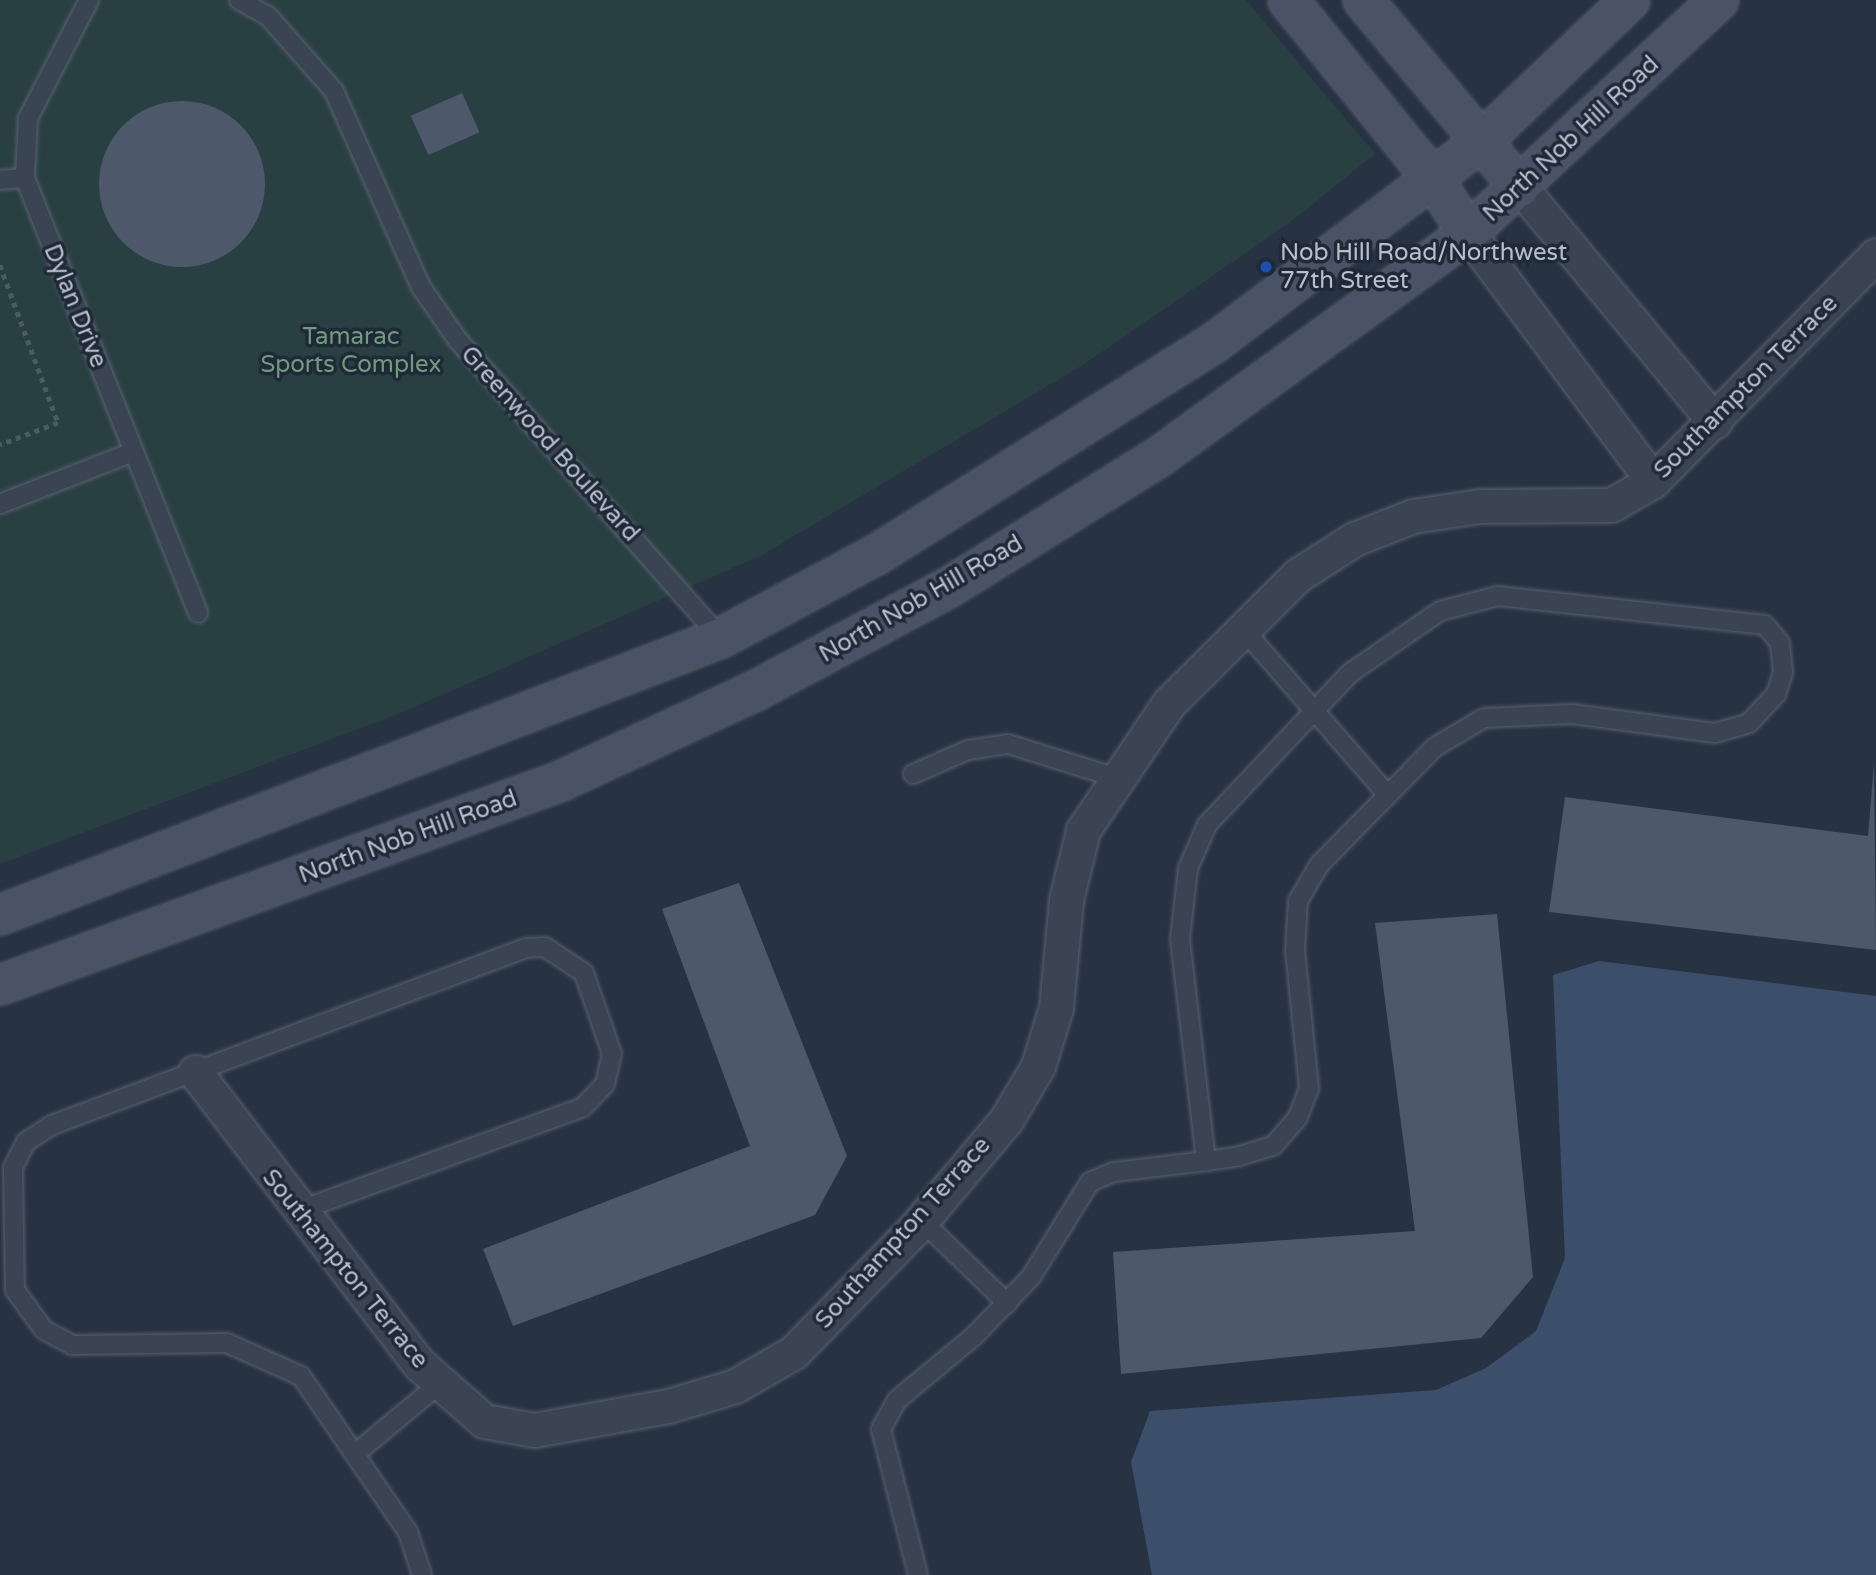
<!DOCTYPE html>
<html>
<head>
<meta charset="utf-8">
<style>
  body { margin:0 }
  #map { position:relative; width:1876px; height:1575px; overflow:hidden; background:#273242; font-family:"Varela Round",sans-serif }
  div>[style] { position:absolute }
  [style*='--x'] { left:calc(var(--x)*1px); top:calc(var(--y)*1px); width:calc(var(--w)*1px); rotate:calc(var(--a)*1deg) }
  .green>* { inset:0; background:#294043 }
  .water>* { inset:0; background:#3c4f6a }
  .building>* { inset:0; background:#4d596b; transform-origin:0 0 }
  .round { border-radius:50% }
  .path>* { height:4.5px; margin-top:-2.25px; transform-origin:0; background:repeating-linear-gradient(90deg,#475d60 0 5px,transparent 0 10px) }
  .roads { filter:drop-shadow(0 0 2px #59626f) drop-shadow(0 0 2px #59626f) }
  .lane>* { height:18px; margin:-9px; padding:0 9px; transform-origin:9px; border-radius:9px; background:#3b4452 }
  .street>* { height:33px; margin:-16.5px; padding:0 16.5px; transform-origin:16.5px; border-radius:16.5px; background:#3b4452 }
  .secondary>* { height:38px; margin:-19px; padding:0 19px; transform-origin:19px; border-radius:19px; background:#495365 }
  .dots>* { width:19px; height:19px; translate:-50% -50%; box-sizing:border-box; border:4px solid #1f2937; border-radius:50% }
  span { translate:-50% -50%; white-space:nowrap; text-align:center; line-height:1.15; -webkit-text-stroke:7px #1f2937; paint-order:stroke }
  .street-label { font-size:24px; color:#b8bfcc }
  .poi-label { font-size:24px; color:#b8bfcc }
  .left { translate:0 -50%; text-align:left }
  .park-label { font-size:24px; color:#6f9c7a }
</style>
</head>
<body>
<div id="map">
  <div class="green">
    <i style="clip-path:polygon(0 0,1246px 0,1375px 154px,1289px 223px,1083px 365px,760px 556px,403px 712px,0 864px)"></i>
  </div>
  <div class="water">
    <i style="clip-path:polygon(1599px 961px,1876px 996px,1876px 1575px,1152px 1575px,1131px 1462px,1150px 1411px,1436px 1390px,1486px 1368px,1536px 1331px,1565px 1258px,1553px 975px)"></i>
  </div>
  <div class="building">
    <i style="left:462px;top:93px;width:43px;height:56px;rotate:66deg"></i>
    <i class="round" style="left:99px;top:101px;width:166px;height:166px"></i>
    <i style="clip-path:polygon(1874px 763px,1876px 950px,1549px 912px,1565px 797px,1868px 836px)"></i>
    <i style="clip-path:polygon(739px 883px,847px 1156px,815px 1215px,513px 1326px,483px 1249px,750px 1146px,662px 909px)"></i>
    <i style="clip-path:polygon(1497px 914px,1533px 1277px,1481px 1338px,1121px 1374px,1113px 1252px,1415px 1231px,1375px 923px)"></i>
  </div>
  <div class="path">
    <i style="--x:0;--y:265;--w:168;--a:69.8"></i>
    <i style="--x:58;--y:423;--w:62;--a:159.2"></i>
  </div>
  <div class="roads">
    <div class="lane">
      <i style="--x:89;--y:0;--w:133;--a:117.3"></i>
      <i style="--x:28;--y:118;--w:60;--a:92.9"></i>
      <i style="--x:25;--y:178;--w:468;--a:68.3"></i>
      <i style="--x:239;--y:0;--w:33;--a:29"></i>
      <i style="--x:268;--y:16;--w:100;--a:48.7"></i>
      <i style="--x:334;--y:91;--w:214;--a:66.1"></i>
      <i style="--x:421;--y:287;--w:63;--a:55.3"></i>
      <i style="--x:457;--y:339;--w:399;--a:48.6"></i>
      <i style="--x:0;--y:180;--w:25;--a:-5"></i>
      <i style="--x:0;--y:504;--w:143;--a:-21.4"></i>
      <i style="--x:1243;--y:629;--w:220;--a:48.9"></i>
      <i style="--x:913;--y:774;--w:60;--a:-23.6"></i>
      <i style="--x:968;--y:750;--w:40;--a:-8.5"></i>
      <i style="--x:1008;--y:744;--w:111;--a:17.3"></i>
      <i style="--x:298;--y:1211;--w:303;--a:-20"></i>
      <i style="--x:583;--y:1107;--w:32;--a:-46"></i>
      <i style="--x:605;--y:1084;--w:31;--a:-77"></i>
      <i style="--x:612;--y:1054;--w:86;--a:-109.1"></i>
      <i style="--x:584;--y:973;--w:47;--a:-146.3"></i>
      <i style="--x:545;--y:947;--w:19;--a:177"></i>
      <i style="--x:526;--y:948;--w:506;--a:159.52"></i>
      <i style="--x:52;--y:1125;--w:31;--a:147"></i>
      <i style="--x:26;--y:1142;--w:29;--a:117"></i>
      <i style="--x:13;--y:1168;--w:122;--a:89.1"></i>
      <i style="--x:15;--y:1290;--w:49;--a:54.1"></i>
      <i style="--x:44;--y:1330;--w:32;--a:28"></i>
      <i style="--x:72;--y:1345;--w:155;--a:-0.7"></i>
      <i style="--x:227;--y:1343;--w:81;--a:24"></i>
      <i style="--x:301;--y:1376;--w:189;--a:55.6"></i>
      <i style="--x:408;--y:1532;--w:45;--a:72"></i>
      <i style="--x:921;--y:1220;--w:120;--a:44"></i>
      <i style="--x:355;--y:1454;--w:109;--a:-39.8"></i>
      <i style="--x:918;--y:1575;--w:151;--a:-104.2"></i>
      <i style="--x:881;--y:1429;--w:33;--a:-61"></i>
      <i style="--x:897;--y:1400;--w:100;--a:-39.7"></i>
      <i style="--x:974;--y:1336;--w:82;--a:-46"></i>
      <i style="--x:1031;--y:1277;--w:112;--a:-58.2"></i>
      <i style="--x:1090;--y:1182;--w:26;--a:-23"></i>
      <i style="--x:1114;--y:1172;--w:93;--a:-6.8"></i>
      <i style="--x:1206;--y:1161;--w:30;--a:-8"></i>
      <i style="--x:1236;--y:1157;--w:39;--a:-17"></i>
      <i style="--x:1273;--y:1146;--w:38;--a:-49"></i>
      <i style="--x:1298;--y:1117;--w:31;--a:-69"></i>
      <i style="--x:1309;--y:1088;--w:138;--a:-95.8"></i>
      <i style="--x:1295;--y:951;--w:50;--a:-86.6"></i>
      <i style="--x:1298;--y:901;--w:42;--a:-59.7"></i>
      <i style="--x:1319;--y:865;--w:165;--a:-45.5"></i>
      <i style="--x:1435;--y:747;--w:57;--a:-30.6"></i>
      <i style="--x:1484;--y:718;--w:88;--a:-2.6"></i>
      <i style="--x:1572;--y:714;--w:144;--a:7.6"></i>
      <i style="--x:1715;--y:733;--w:35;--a:-16"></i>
      <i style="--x:1749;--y:723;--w:40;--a:-47"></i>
      <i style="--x:1776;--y:694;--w:23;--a:-72"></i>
      <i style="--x:1783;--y:672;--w:29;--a:-96"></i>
      <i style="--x:1780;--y:643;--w:23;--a:-130"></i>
      <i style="--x:1765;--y:625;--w:269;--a:-173.8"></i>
      <i style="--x:1498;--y:596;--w:60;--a:165.5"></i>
      <i style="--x:1440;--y:611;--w:109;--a:145.4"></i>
      <i style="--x:1350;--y:673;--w:209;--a:133.3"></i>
      <i style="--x:1207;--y:825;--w:47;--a:113.8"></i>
      <i style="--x:1188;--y:868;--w:71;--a:96.4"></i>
      <i style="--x:1180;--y:939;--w:224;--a:83.3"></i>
    </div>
    <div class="street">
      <i style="--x:1520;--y:187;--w:305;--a:50.3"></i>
      <i style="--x:1468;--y:233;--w:309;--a:53.3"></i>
      <i style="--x:195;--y:1072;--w:368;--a:52.5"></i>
      <i style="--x:419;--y:1364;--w:86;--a:41.2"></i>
      <i style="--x:484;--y:1421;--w:51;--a:10.2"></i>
      <i style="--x:534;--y:1430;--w:136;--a:-10.2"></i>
      <i style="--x:668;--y:1406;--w:70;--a:-16.6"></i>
      <i style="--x:735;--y:1386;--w:68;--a:-30"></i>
      <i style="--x:794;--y:1352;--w:173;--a:-45.7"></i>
      <i style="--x:915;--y:1228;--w:141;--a:-49.9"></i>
      <i style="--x:1006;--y:1120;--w:63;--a:-59.3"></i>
      <i style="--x:1038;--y:1066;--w:61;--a:-72.8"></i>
      <i style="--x:1056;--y:1008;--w:108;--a:-84.7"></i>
      <i style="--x:1066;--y:900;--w:72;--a:-76.3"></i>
      <i style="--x:1083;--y:830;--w:153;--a:-55.9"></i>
      <i style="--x:1169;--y:703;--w:182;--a:-44.8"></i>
      <i style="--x:1298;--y:575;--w:67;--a:-32.7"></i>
      <i style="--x:1354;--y:539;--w:63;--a:-21.3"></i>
      <i style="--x:1413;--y:516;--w:67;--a:-8.6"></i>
      <i style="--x:1479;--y:506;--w:132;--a:-0.4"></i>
      <i style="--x:1611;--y:505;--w:48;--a:-29.7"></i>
      <i style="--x:1653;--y:481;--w:317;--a:-45.4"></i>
    </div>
    <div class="secondary">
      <i style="--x:1288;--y:0;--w:232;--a:51"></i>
      <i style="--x:1434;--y:180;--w:63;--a:57.3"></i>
      <i style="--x:1363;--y:0;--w:244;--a:50"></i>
      <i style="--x:0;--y:915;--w:772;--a:-21.02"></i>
      <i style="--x:721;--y:638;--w:176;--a:-28.2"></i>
      <i style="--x:876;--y:555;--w:399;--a:-32.1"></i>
      <i style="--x:1214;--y:343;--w:336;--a:-37"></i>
      <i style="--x:1482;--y:141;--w:204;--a:-43.6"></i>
      <i style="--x:0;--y:985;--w:597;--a:-19.98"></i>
      <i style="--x:561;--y:781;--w:212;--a:-24.9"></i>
      <i style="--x:753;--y:692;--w:221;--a:-28.1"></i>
      <i style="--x:948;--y:588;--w:253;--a:-31.9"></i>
      <i style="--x:1163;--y:454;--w:377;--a:-35.9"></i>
      <i style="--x:1468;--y:233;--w:342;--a:-42.9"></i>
    </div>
  </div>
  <div class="dots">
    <i style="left:1266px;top:267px;background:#1a4fb4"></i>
  </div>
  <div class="street-label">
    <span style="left:1571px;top:139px;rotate:-43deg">North Nob Hill Road</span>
    <span style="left:75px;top:306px;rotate:68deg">Dylan Drive</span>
    <span style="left:1746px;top:387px;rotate:-45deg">Southampton Terrace</span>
    <span style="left:550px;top:444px;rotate:48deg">Greenwood Boulevard</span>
    <span style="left:921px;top:599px;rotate:-30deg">North Nob Hill Road</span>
    <span style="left:408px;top:837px;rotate:-20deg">North Nob Hill Road</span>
    <span style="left:903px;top:1233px;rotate:-48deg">Southampton Terrace</span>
    <span style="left:345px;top:1269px;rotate:51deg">Southampton Terrace</span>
  </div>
  <div class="poi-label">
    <span class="left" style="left:1280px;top:267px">Nob Hill Road/Northwest<br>77th Street</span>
  </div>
  <div class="park-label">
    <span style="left:351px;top:351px">Tamarac<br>Sports Complex</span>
  </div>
</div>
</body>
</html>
